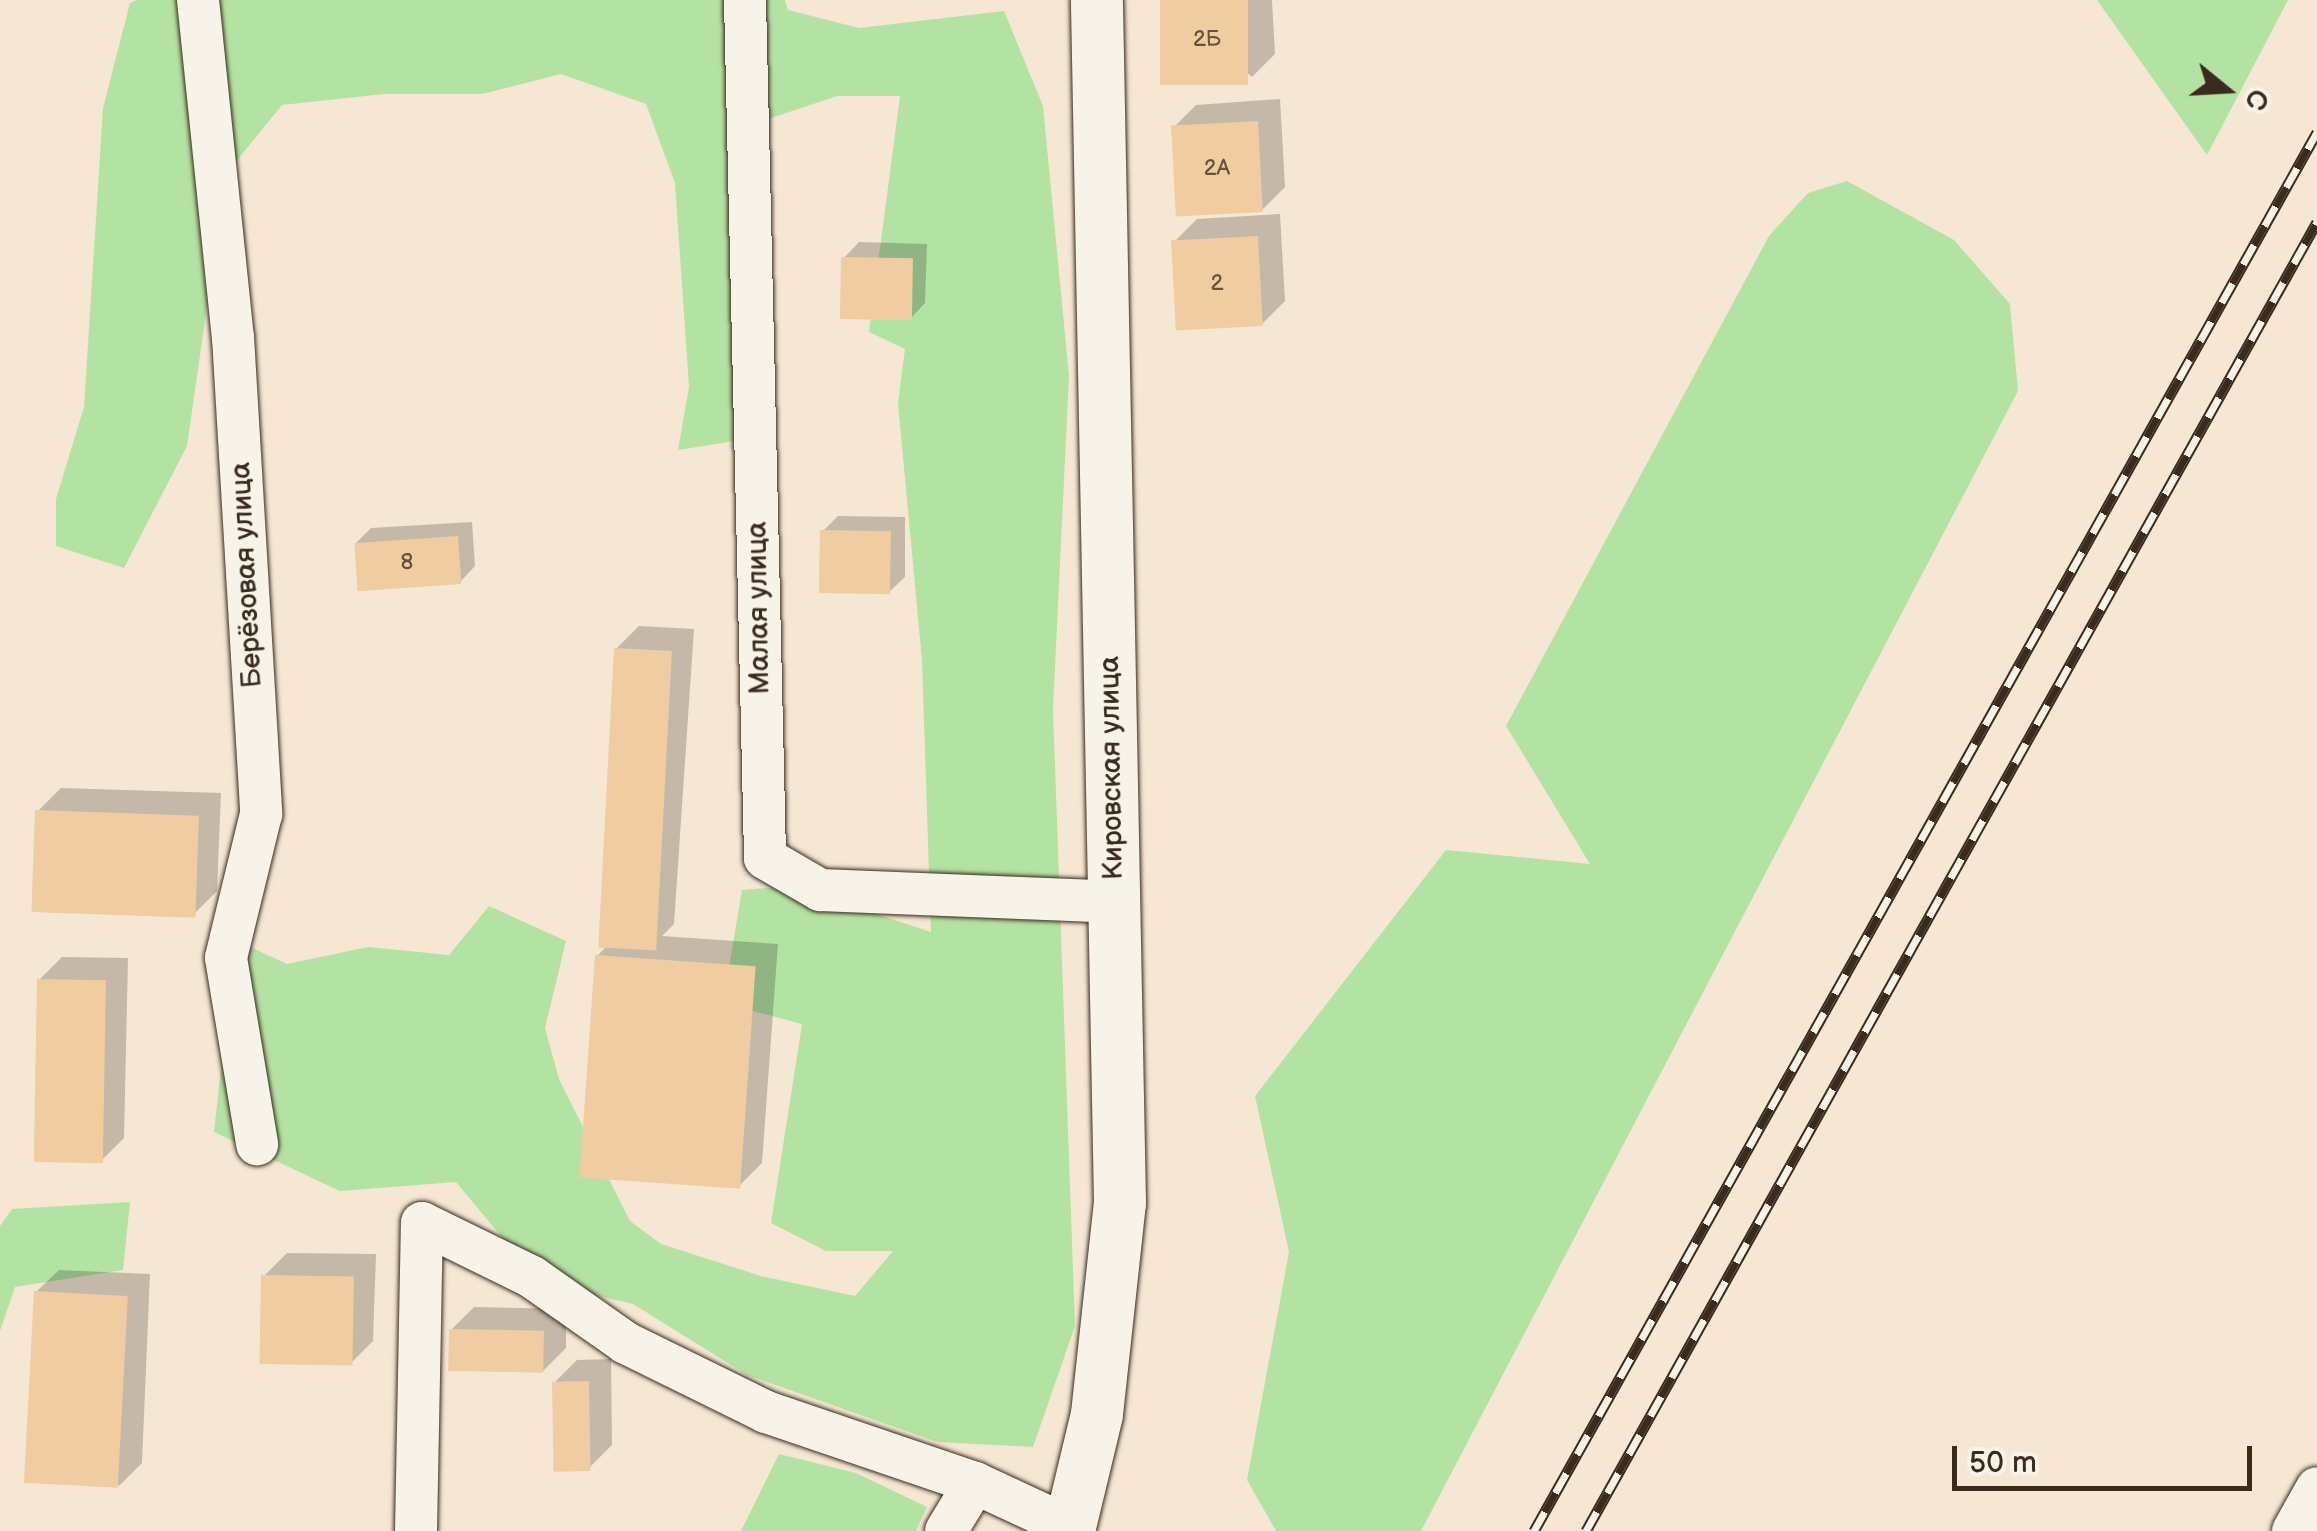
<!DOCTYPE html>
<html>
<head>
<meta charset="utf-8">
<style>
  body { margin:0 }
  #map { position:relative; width:2317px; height:1531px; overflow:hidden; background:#f5e7d3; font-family:"Balsamiq Sans",sans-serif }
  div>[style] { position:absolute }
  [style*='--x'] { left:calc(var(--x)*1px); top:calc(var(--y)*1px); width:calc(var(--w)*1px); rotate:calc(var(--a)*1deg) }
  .green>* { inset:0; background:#b3e3a3 }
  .shadow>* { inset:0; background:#0003 }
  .building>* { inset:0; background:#f0cca1; transform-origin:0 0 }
  .roads { filter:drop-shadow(0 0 2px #3b2a1e) drop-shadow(0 0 2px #3b2a1e) }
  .minor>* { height:42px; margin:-21px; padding:0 21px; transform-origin:21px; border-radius:21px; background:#f7f3e8 }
  .major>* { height:52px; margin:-26px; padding:0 26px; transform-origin:26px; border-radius:26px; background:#f7f3e8 }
  .rail>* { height:11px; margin-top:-5.5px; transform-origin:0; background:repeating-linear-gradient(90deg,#f7f3e8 0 22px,#3b2a1e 0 44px); box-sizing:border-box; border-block:2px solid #3b2a1e }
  span { translate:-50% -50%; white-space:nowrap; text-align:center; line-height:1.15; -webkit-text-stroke:9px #f7f3e8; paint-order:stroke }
  .number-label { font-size:22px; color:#68523f }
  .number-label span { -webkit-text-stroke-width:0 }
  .street-label { font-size:28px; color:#3b2a1e }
  .north { position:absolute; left:2177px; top:40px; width:100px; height:100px; -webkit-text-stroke:8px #f7f3e8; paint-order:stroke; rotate:108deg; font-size:28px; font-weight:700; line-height:40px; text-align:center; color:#3b2a1e }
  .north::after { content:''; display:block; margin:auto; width:35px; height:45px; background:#3b2a1e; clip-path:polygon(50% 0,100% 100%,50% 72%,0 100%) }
  .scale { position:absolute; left:1952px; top:1446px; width:300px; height:45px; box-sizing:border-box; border:5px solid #3b2a1e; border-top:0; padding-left:12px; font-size:30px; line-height:35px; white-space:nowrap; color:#3b2a1e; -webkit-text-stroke:8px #f7f3e8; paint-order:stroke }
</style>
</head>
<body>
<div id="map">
  <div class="green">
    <i style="clip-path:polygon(137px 0,785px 0,788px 10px,859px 28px,1004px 11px,1043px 106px,1069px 376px,1053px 709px,1075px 1326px,1033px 1447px,937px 1442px,747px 1375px,633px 1304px,539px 1282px,456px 1182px,340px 1191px,214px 1132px,235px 940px,287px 964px,368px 947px,449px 955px,489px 906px,566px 941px,545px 1028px,559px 1079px,630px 1221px,661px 1244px,761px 1276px,855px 1296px,893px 1251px,826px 1251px,771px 1223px,802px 1024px,723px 1003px,742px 890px,792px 886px,931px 932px,922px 661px,898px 403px,905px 349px,869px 332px,900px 96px,837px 96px,762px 121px,747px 439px,678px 450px,689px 387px,675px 183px,646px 104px,561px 74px,482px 94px,384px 94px,282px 105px,226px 174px,187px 446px,124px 568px,56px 546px,56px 499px,84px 407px,103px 108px,130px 3px)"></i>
    <i style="clip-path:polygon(2097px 0,2288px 0,2207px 155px)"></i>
    <i style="clip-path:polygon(1847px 181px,1954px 240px,2010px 304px,2018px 391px,1421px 1531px,1276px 1531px,1247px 1480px,1289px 1252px,1255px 1096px,1446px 850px,1590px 864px,1506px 726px,1769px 236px,1808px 193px)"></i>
    <i style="clip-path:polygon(130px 1202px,123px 1270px,15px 1287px,0 1331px,0 1226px,12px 1209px)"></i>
    <i style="clip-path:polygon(779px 1454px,856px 1473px,927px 1507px,916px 1531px,741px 1531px)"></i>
  </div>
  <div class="shadow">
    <i style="clip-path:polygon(1163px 0,1272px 0,1275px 54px,1252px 77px)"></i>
    <i style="clip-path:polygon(1280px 99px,1285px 187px,1262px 210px,1173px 128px,1196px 105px)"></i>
    <i style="clip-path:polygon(1280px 214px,1285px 301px,1262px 324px,1174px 242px,1197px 219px)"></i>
    <i style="clip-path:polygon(859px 242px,927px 244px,925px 303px,910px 319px,844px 258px)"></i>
    <i style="clip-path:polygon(838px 516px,905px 517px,905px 577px,889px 592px,823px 531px)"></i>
    <i style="clip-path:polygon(472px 522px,475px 566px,460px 582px,356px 543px,371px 528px)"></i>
    <i style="clip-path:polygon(639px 626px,694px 629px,674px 924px,662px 936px,778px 944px,762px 1163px,739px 1186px,597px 956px,608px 945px,616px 649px)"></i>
    <i style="clip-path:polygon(61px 788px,221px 793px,217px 891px,194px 914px,38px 811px)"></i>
    <i style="clip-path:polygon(62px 957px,128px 958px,124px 1138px,101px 1161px,39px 980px)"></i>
    <i style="clip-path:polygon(287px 1253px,376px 1254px,373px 1341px,350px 1364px,264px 1276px)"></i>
    <i style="clip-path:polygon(59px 1270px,150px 1274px,142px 1463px,119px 1486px,36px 1292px)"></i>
    <i style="clip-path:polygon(474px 1307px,566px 1309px,566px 1348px,543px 1371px,451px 1330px)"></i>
    <i style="clip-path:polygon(611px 1359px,612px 1445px,589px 1468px,554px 1383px,577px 1360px)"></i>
  </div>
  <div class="building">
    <i style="left:1160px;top:0;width:88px;height:85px"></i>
    <i style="left:1258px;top:121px;width:91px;height:87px;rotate:87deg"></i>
    <i style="left:1258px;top:236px;width:90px;height:87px;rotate:87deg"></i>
    <i style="left:841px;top:257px;width:72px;height:62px;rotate:1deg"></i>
    <i style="left:820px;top:530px;width:71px;height:63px;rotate:1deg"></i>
    <i style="left:458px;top:536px;width:48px;height:104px;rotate:86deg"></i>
    <i style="left:614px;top:648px;width:58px;height:300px;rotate:3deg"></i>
    <i style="left:35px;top:810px;width:164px;height:102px;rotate:2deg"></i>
    <i style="left:595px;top:955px;width:161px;height:223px;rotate:4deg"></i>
    <i style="left:37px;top:979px;width:69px;height:183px;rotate:1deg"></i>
    <i style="left:261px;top:1275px;width:93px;height:89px;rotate:1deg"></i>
    <i style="left:34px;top:1291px;width:94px;height:192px;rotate:3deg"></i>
    <i style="left:449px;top:1329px;width:95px;height:42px;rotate:1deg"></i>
    <i style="left:589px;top:1381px;width:90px;height:37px;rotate:89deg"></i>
  </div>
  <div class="roads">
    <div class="minor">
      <i style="--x:198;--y:0;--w:339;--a:84.1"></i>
      <i style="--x:233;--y:337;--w:478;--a:86.6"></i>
      <i style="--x:261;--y:814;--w:148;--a:103.7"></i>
      <i style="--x:226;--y:958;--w:189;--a:80.5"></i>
      <i style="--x:745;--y:0;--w:858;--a:88.66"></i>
      <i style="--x:765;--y:858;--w:64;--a:30.2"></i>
      <i style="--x:820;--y:890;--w:295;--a:2.3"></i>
      <i style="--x:416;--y:1531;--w:308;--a:-88.9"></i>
      <i style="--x:422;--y:1223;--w:123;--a:26.1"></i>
      <i style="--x:532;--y:1277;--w:115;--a:35.1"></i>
      <i style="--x:626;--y:1343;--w:156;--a:26.2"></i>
      <i style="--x:766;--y:1412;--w:221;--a:18.8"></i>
      <i style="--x:975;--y:1483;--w:105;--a:24.9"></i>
      <i style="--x:946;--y:1531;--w:56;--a:-58.9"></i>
      <i style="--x:2293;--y:1531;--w:49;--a:-60.8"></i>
    </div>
    <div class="major">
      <i style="--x:1069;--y:1531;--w:120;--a:-76.5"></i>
      <i style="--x:1097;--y:1414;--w:212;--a:-83.8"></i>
      <i style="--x:1120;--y:1203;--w:1203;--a:-91.1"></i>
    </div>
  </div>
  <div class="rail">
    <i style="--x:1534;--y:1531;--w:1603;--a:-60.76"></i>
    <i style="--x:1586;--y:1531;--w:1499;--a:-60.82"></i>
  </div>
  <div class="number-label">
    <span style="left:1207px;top:40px">2Б</span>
    <span style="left:1217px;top:169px">2А</span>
    <span style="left:1217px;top:284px">2</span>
    <span style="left:407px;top:563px">8</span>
  </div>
  <div class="street-label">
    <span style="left:247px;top:575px;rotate:-93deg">Берёзовая улица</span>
    <span style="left:759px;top:608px;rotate:-91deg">Малая улица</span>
    <span style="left:1112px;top:768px;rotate:-91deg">Кировская улица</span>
  </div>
  <div class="north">С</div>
  <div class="scale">50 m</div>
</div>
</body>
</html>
